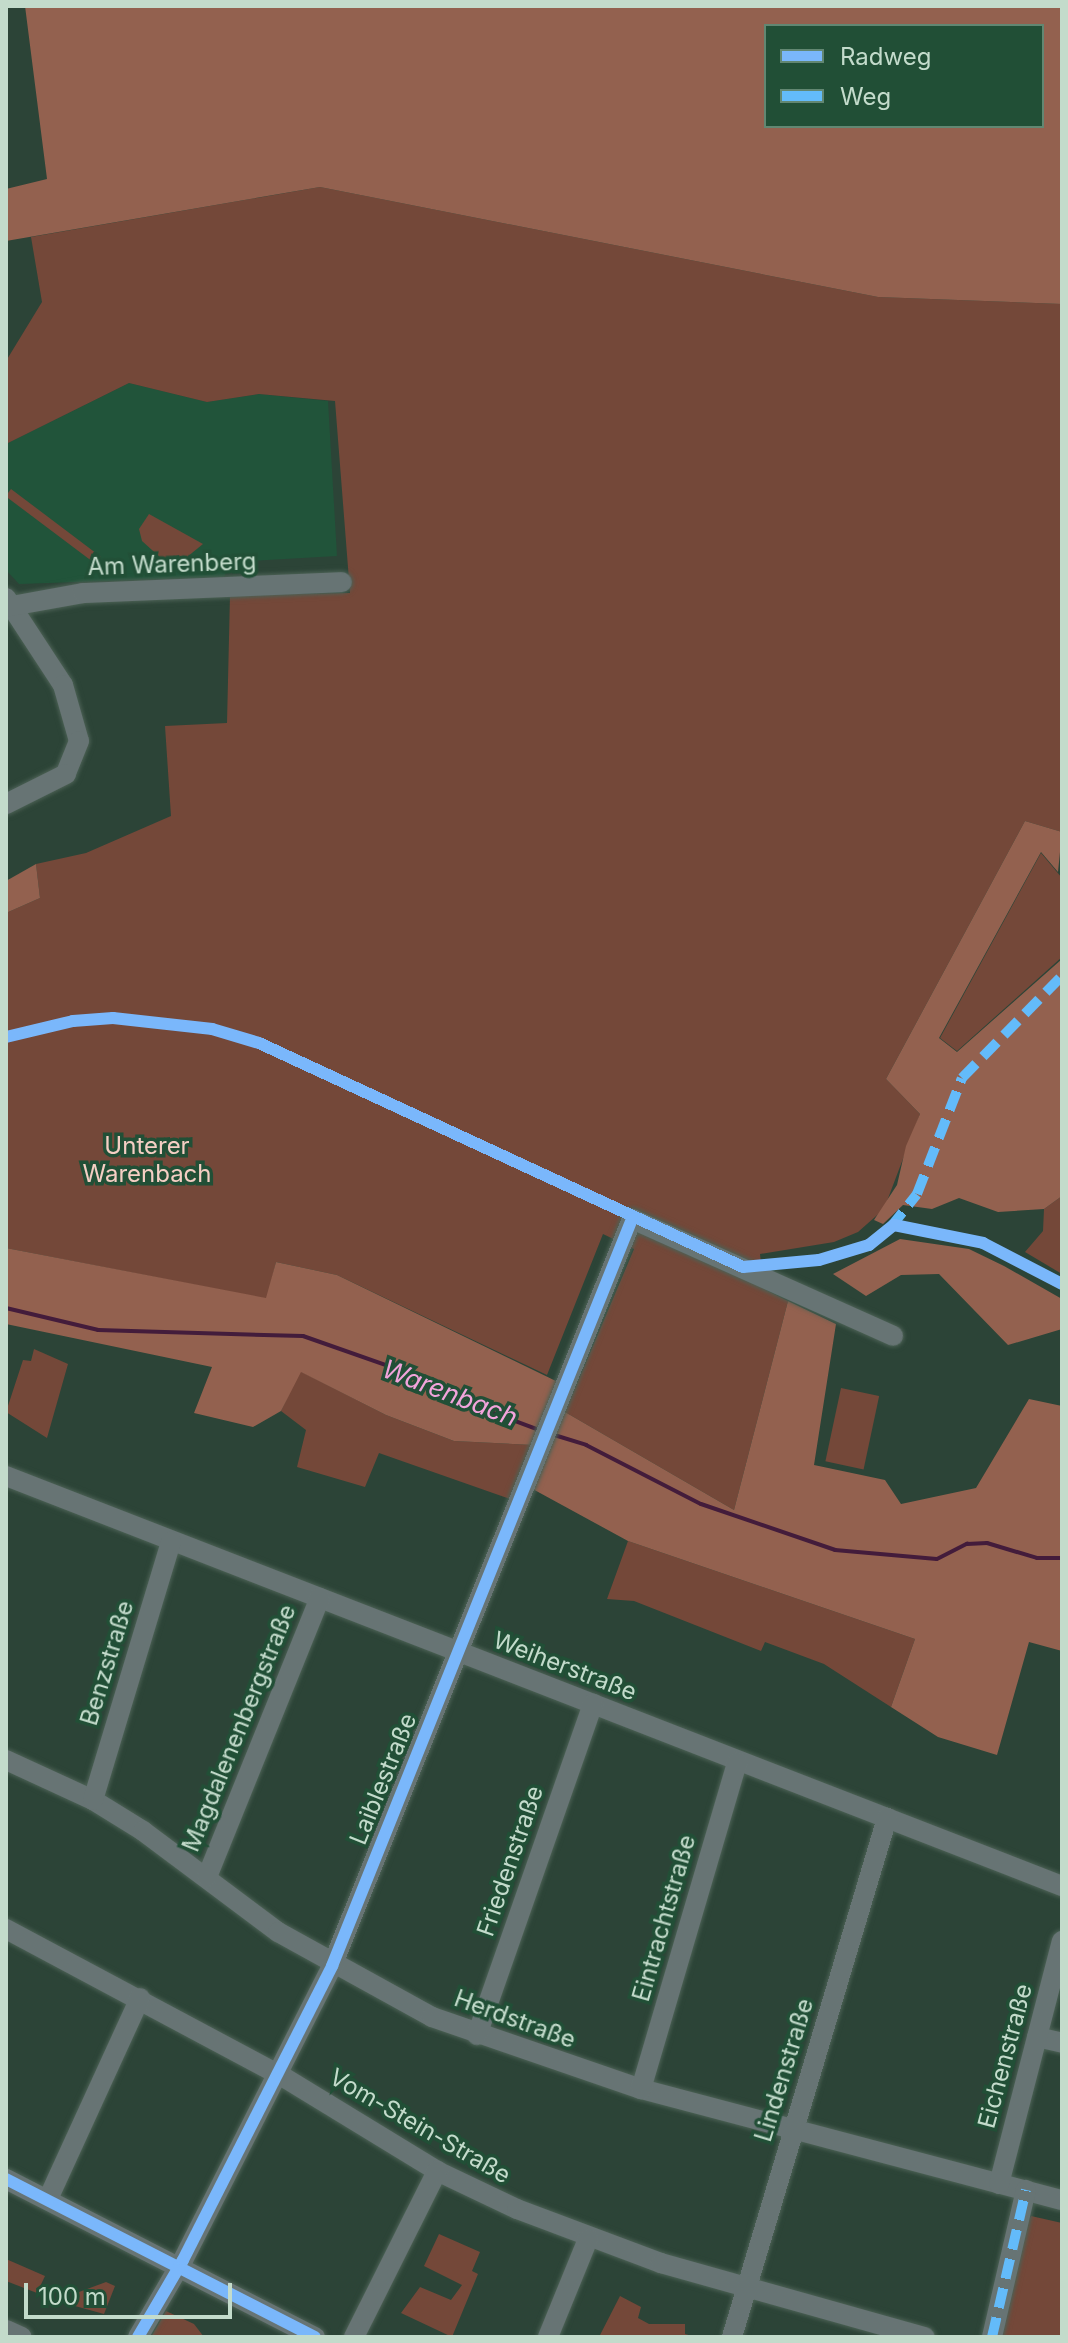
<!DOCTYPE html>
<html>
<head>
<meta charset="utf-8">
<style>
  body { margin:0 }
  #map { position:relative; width:1068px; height:2343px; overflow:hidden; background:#2c4437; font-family:Inter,sans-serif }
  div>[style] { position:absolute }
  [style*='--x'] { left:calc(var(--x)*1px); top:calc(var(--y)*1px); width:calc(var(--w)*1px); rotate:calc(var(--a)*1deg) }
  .built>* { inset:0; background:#21543a }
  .green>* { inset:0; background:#744839; transform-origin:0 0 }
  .forest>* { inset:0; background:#93614f }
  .stream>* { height:4px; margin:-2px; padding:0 2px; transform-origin:2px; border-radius:2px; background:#431c3b }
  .roads { filter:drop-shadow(0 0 2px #4c6155) drop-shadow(0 0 2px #4c6155) }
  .minor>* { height:20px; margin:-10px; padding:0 10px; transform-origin:10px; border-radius:10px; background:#677474 }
  .quiet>* { height:10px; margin-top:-5px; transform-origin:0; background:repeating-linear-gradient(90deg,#63bbfa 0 20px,transparent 0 30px) }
  .cycleway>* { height:12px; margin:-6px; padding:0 6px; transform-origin:6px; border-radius:6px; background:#7ab7fb }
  span { translate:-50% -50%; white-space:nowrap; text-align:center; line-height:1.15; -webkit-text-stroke:7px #214f36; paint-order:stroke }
  .street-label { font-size:24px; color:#c3dbcb }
  .park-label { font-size:24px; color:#f5cfc4 }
  .water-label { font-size:26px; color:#f2a4dc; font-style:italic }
  .frame { position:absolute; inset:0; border:8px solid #c3dbcb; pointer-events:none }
  .legend { position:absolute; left:764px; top:24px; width:280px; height:104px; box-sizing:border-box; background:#214f36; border:2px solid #628772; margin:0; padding:10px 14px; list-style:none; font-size:24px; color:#c3dbcb }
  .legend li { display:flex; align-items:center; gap:16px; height:40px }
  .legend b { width:40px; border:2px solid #628772 }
  .scale { position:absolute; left:24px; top:2283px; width:208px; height:36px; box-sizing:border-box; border:4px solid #c3dbcb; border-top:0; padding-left:10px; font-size:24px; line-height:28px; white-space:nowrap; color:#c3dbcb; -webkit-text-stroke:6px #214f36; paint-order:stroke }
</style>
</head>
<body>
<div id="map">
  <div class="built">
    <i style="clip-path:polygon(129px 383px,207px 402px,259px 394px,328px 401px,337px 556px,230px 562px,224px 577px,19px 584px,6px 570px,6px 444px)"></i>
  </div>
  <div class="green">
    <i style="clip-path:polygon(320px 187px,878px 297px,1062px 304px,1062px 832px,1025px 821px,886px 1079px,920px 1114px,884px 1209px,858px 1232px,834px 1242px,760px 1254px,764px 1289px,788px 1301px,734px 1510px,565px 1412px,634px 1249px,603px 1234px,547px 1375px,337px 1275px,276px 1262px,267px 1299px,6px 1248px,6px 913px,40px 898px,36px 864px,86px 853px,171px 816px,165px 726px,227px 723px,230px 595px,350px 593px,335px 401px,259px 394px,207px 402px,129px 383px,6px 444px,6px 361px,42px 302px,31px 237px)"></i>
    <i style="left:11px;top:489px;width:112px;height:9px;rotate:37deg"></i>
    <i style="clip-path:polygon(149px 514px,203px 544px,187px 557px,162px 559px,142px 541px,139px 529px)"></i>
    <i style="clip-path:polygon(1041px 853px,1062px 878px,1062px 957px,957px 1051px,940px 1038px)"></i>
    <i style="clip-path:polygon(1062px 1196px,1062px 1274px,1025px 1252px,1043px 1231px,1044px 1209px)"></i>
    <i style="clip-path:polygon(34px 1349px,68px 1364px,47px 1438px,6px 1412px,23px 1360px,31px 1361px)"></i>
    <i style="clip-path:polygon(300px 1371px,386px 1415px,454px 1441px,533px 1445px,513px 1500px,379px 1453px,365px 1487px,297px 1467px,306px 1430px,281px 1411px)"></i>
    <i style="left:841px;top:1388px;width:39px;height:75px;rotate:12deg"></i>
    <i style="clip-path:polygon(628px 1541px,915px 1639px,891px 1707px,824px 1664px,765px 1642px,761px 1651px,634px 1601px,607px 1599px)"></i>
    <i style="clip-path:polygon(1031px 2216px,1062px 2223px,1062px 2332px,1061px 2337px,998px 2337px,1022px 2230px)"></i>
    <i style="clip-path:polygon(439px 2234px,480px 2252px,472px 2271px,478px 2274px,452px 2337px,401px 2313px,420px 2287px,451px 2300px,462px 2285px,424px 2266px)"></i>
    <i style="clip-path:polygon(6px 2259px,45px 2276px,37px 2293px,6px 2281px)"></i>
    <i style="clip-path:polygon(106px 2282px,115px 2286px,104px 2314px,75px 2306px,79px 2292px)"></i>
    <i style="clip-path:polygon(620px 2296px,641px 2307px,638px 2318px,649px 2324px,685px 2324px,685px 2334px,696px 2337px,599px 2337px)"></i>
    <i style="clip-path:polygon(166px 2311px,194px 2324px,204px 2337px,151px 2337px)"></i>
  </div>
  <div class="forest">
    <i style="clip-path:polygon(evenodd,25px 6px,1062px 6px,1062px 304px,878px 297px,320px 187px,6px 241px,6px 189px,47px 179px,25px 6px,766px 26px,1042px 26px,1042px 126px,766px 126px,766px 26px)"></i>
    <i style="clip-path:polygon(1025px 821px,1062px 832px,1058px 872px,1041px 852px,939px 1038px,957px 1052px,1062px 959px,1062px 1196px,1044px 1209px,998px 1212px,959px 1198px,932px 1209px,903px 1205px,883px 1224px,874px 1220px,897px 1185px,906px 1146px,920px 1114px,886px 1079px)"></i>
    <i style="clip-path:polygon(36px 864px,40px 898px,6px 913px,6px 881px)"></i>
    <i style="clip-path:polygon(900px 1239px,969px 1249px,1004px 1266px,1062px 1299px,1062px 1329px,1008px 1345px,939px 1274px,901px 1275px,866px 1296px,833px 1274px)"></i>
    <i style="clip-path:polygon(6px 1248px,266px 1298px,276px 1262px,337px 1275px,560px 1383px,533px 1445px,454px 1441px,386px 1415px,301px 1372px,281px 1411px,253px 1427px,194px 1413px,212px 1367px,6px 1324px)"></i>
    <i style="clip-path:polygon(788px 1301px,836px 1324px,814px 1465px,885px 1480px,901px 1504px,976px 1488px,1029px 1399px,1062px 1406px,1062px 1651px,1029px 1642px,997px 1755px,938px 1737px,891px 1707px,915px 1639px,628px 1541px,529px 1487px,565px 1412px,734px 1510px)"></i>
  </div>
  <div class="stream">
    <i style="--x:6;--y:1308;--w:95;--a:13.4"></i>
    <i style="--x:98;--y:1330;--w:205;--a:1.7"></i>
    <i style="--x:303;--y:1336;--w:100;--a:19.3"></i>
    <i style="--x:397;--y:1369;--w:58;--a:27.9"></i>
    <i style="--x:448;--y:1396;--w:97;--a:20.5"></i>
    <i style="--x:551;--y:1434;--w:37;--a:17"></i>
    <i style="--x:586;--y:1445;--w:129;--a:27.2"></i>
    <i style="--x:701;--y:1504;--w:142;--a:18.9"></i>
    <i style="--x:835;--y:1550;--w:102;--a:5"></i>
    <i style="--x:937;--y:1559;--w:34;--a:-27"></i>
    <i style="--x:967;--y:1544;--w:20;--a:-3"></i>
    <i style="--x:987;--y:1543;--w:52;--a:16.7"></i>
    <i style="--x:1037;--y:1558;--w:25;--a:0"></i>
  </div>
  <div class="roads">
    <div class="minor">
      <i style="--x:6;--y:598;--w:104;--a:56.8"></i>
      <i style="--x:63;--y:685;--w:58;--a:74.1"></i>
      <i style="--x:79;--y:741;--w:35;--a:112"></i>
      <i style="--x:66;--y:774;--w:67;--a:153.4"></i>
      <i style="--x:6;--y:607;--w:78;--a:-10.3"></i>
      <i style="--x:83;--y:593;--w:259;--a:-2.4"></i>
      <i style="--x:6;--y:1476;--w:1133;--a:21.22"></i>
      <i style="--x:6;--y:1760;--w:96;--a:24.7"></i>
      <i style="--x:93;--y:1800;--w:59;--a:31.8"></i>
      <i style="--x:143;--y:1831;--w:169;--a:36.8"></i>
      <i style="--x:278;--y:1932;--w:176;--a:28.9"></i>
      <i style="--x:432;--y:2017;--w:221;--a:19"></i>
      <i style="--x:641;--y:2089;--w:435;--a:14.8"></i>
      <i style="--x:93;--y:1800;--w:270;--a:-73.2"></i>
      <i style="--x:207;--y:1877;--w:301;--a:-68"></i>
      <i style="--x:6;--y:1929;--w:310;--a:28.1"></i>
      <i style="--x:280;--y:2075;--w:184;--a:31.4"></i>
      <i style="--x:437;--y:2171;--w:89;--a:25.4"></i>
      <i style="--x:517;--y:2209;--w:154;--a:20.6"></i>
      <i style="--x:661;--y:2263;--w:274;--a:15.7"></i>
      <i style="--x:477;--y:2035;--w:351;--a:-70.7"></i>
      <i style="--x:1037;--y:2037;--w:26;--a:13"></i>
      <i style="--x:641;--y:2089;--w:341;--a:-73.6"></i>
      <i style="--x:6;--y:2179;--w:347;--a:27.1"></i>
      <i style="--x:999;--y:2184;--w:251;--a:-75.5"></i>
      <i style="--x:48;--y:2199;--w:221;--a:-65.4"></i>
      <i style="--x:6;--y:2330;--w:17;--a:24"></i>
      <i style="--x:138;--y:2337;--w:89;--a:-59.7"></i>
      <i style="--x:183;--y:2260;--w:330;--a:-63.1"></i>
      <i style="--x:332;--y:1966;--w:805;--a:-68.12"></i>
      <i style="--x:632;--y:1219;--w:286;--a:24.1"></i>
      <i style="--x:354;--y:2337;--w:186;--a:-63.4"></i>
      <i style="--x:548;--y:2337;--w:106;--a:-67.8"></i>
      <i style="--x:732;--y:2337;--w:542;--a:-73.37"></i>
      <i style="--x:992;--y:2337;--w:151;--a:-77"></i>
    </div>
  </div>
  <div class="quiet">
    <i style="--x:890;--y:1228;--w:43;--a:-51.5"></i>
    <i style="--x:917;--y:1194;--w:124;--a:-68.8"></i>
    <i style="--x:962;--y:1078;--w:143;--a:-45.6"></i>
    <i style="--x:992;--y:2337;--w:151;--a:-77"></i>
  </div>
  <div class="cycleway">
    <i style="--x:6;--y:1037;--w:69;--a:-13.4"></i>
    <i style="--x:73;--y:1021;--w:40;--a:-4.3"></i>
    <i style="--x:113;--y:1018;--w:100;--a:6.3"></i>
    <i style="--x:212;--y:1029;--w:49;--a:16.6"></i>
    <i style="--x:259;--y:1043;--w:533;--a:24.84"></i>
    <i style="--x:743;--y:1267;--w:76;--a:-5.3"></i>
    <i style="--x:819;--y:1260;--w:52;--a:-16.7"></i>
    <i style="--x:869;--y:1245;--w:32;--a:-39"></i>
    <i style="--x:894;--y:1225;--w:91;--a:11.4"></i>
    <i style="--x:983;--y:1243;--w:89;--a:27.4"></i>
    <i style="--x:6;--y:2179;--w:347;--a:27.1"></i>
    <i style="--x:138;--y:2337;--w:89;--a:-59.7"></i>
    <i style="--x:183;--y:2260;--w:330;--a:-63.1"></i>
    <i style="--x:332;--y:1966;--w:805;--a:-68.12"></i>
  </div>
  <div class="street-label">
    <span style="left:172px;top:564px;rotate:-2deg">Am Warenberg</span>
    <span style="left:107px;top:1663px;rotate:-73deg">Benzstraße</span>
    <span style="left:565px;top:1666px;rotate:21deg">Weiherstraße</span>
    <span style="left:239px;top:1728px;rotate:-68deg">Magdalenenbergstraße</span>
    <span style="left:383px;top:1779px;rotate:-68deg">Laiblestraße</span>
    <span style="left:510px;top:1861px;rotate:-71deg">Friedenstraße</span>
    <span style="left:664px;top:1918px;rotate:-74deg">Eintrachtstraße</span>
    <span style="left:515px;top:2019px;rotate:20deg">Herdstraße</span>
    <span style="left:1005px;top:2056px;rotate:-75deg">Eichenstraße</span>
    <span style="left:784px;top:2070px;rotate:-73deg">Lindenstraße</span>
    <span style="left:420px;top:2126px;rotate:30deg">Vom-Stein-Straße</span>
  </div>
  <div class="park-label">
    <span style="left:147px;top:1160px">Unterer<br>Warenbach</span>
  </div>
  <div class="water-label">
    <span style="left:450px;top:1393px;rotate:21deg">Warenbach</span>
  </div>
  <div class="frame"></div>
  <ul class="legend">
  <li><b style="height:10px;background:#7ab7fb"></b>Radweg</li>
  <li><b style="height:10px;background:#63bbfa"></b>Weg</li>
  </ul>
  <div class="scale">100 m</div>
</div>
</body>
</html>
